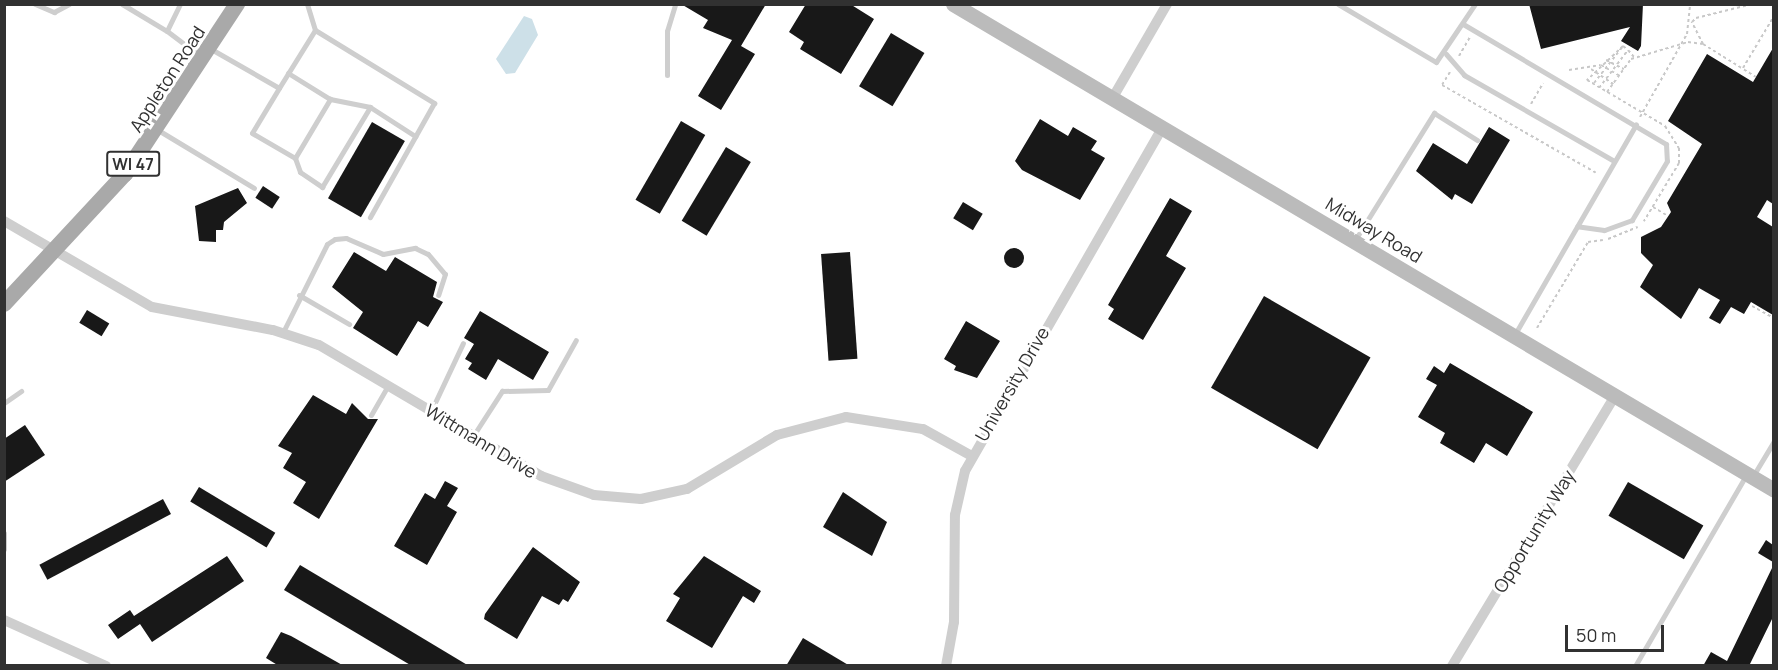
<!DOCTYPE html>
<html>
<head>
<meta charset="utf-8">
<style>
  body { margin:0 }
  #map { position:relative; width:1778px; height:670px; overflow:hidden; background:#fff; font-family:Manrope,sans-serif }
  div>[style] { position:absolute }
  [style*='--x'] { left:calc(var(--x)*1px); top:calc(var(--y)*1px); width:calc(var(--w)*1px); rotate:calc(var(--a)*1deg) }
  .water>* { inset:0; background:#cde0e8 }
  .building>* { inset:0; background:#181818; transform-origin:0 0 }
  .round { border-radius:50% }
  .path>* { height:2px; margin-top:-1px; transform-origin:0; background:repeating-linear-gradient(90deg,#c8c8c8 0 3px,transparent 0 6px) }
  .service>* { height:5px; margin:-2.5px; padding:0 2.5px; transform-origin:2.5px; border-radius:2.5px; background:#cecece }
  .minor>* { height:10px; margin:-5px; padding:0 5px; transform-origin:5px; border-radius:5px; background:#cecece }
  .secondary>* { height:15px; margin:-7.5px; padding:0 7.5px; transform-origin:7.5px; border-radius:7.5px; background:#bbb }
  .primary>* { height:16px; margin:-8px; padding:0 8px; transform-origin:8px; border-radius:8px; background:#a9a9a9 }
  span { translate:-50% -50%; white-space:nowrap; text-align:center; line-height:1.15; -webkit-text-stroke:6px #fff; paint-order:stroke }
  .shield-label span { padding:2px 4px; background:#fff; border:2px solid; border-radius:4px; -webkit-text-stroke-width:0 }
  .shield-label { font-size:16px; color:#313131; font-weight:700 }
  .street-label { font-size:18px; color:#313131 }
  .frame { position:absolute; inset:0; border:6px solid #313131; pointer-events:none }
  .scale { position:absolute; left:1565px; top:625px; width:99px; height:27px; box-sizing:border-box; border:3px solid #313131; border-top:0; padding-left:8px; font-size:18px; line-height:21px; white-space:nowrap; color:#313131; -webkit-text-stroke:4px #fff; paint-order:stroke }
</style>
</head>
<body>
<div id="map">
  <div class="water">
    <i style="clip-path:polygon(524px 16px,532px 19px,538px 35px,515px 73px,506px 74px,496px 59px)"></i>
  </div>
  <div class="building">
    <i style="clip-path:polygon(681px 4px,766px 4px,741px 46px,755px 54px,721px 110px,698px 96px,732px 40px,703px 28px,708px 20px)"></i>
    <i style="clip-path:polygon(806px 4px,850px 4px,874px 19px,841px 74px,800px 49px,804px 42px,789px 32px)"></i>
    <i style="clip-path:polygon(1529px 4px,1643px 4px,1641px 46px,1638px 51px,1621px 41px,1630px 27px,1541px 49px)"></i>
    <i style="left:891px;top:33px;width:39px;height:62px;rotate:31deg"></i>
    <i style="clip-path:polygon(1773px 48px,1773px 204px,1767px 200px,1757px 217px,1773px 227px,1773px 315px,1751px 302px,1744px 314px,1731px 307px,1720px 324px,1709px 318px,1720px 300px,1699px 288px,1681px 319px,1640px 287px,1653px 265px,1641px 253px,1641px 237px,1661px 227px,1671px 212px,1667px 203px,1702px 144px,1668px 121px,1707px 54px,1753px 82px)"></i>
    <i style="clip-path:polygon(1040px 119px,1068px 136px,1073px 127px,1097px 141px,1091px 150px,1105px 158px,1080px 200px,1022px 170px,1015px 161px)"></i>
    <i style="left:681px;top:121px;width:28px;height:91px;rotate:30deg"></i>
    <i style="left:372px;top:122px;width:38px;height:88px;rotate:30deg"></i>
    <i style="clip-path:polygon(1489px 127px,1510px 140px,1472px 204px,1455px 194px,1452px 200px,1416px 171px,1433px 143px,1467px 164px)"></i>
    <i style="left:726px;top:147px;width:29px;height:86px;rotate:31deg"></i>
    <i style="left:263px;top:186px;width:20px;height:14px;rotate:33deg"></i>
    <i style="clip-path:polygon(238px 188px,247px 203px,224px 222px,223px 230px,216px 230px,216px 242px,199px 241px,195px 206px)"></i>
    <i style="clip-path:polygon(1170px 198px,1192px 211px,1166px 256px,1186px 268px,1143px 340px,1108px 319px,1114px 309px,1108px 305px)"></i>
    <i style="left:963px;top:202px;width:23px;height:19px;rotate:31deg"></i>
    <i class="round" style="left:1004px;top:248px;width:20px;height:20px"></i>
    <i style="clip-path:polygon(354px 252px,386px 271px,395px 257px,437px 282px,433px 297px,443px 302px,428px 327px,418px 321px,397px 356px,353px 328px,363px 312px,332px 287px)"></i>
    <i style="left:850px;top:252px;width:107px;height:29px;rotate:86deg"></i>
    <i style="left:1264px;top:296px;width:123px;height:106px;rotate:30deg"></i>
    <i style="left:87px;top:310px;width:26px;height:15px;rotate:31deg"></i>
    <i style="clip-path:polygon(480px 311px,549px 352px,533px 380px,498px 359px,486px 380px,468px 369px,472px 363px,465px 359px,474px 344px,464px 338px)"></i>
    <i style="clip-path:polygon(966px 321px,1000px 341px,977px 378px,954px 370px,956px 366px,944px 359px)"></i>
    <i style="clip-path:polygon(1450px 363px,1533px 412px,1507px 456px,1486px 443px,1474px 463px,1440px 443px,1445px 433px,1418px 417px,1437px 385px,1426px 379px,1434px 366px,1444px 373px)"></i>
    <i style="clip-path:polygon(313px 395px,346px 414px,352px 403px,368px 419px,378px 419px,319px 519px,293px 503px,306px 482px,283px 468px,292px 453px,278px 446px)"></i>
    <i style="clip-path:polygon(25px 425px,45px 455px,4px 482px,4px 439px)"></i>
    <i style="clip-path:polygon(445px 481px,458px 488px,447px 506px,457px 512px,427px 565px,394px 546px,425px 493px,435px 499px)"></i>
    <i style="left:1628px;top:482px;width:87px;height:39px;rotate:30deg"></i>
    <i style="left:199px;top:487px;width:89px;height:17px;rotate:31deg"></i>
    <i style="clip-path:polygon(843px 492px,887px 522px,872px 556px,823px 527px)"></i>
    <i style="left:163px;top:499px;width:17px;height:140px;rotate:62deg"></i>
    <i style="clip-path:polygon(1766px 540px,1773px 545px,1773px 562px,1758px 553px)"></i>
    <i style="clip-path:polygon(533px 547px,580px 582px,568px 602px,563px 599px,559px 605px,542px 596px,517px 639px,484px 619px,485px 614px)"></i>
    <i style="clip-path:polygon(227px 556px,244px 581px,152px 642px,140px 624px,118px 639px,108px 625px,130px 610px,134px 616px)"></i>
    <i style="clip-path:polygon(704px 556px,761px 591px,754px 603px,743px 596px,712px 648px,666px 621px,680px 598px,673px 594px)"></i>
    <i style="clip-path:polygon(300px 565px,384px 615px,469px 666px,412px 666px,284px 590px)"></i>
    <i style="clip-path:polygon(1773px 566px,1773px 617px,1749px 666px,1703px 666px,1711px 652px,1727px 661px)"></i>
    <i style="clip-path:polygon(281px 632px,291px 636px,344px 666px,279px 666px,266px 658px)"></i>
    <i style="clip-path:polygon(803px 638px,850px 666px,786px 666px)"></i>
  </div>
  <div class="path">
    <i style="--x:1703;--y:44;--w:25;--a:-117"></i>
    <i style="--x:1692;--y:22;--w:6;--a:-45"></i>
    <i style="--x:1696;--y:18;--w:58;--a:-14"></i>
    <i style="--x:1623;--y:46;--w:50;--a:136.6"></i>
    <i style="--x:1587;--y:80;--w:91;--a:30.5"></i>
    <i style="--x:1665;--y:126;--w:26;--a:58"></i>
    <i style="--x:1679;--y:148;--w:15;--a:90"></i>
    <i style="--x:1679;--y:163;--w:68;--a:121.1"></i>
    <i style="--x:1459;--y:56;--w:22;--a:-60"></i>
    <i style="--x:1606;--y:60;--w:20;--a:27"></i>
    <i style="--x:1743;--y:68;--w:61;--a:-59.2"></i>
    <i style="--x:1591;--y:69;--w:27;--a:34"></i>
    <i style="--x:1569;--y:70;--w:32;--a:-9"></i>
    <i style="--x:1601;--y:65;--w:22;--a:30"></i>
    <i style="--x:1450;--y:72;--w:15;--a:122"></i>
    <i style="--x:1442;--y:85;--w:177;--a:29.7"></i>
    <i style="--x:1594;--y:83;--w:47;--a:-51.9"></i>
    <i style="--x:1623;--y:46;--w:6;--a:39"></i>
    <i style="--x:1599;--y:88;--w:48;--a:-52.7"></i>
    <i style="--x:1628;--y:50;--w:11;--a:49"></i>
    <i style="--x:1607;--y:92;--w:41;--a:-54"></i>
    <i style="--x:1631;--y:59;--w:59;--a:-16.6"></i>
    <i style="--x:1688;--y:42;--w:15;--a:8"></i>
    <i style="--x:1703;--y:44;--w:62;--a:31.9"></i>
    <i style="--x:1531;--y:104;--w:24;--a:-60"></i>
    <i style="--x:1640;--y:117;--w:95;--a:-60.5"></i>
    <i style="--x:1687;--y:34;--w:30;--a:-84"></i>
    <i style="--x:1653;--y:207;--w:17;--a:31"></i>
    <i style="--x:1608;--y:239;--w:32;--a:-22"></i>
    <i style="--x:1752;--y:306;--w:25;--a:29"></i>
    <i style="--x:1537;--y:328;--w:100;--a:-59.3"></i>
    <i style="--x:1588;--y:242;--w:15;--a:-8"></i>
  </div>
  <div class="service">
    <i style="--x:35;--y:4;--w:21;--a:23"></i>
    <i style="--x:54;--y:12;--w:17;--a:-28"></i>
    <i style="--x:122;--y:4;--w:52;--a:31"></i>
    <i style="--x:180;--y:4;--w:30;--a:116"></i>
    <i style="--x:167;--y:31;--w:41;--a:37.1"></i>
    <i style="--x:1338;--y:4;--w:114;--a:30.6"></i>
    <i style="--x:1436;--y:62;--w:70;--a:-56.1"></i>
    <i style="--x:1463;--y:24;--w:236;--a:30.6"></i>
    <i style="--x:1666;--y:144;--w:17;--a:87"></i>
    <i style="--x:1667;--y:161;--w:69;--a:120.7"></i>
    <i style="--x:1632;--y:220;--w:30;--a:160"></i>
    <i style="--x:1604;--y:230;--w:27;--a:-172"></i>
    <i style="--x:315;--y:30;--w:140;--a:31.5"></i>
    <i style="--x:434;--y:103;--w:131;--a:119.3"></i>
    <i style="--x:211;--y:49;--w:78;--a:29.8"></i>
    <i style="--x:279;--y:88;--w:68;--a:-58.2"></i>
    <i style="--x:315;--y:30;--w:27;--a:-107"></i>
    <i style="--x:1446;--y:54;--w:28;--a:49"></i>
    <i style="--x:1464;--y:75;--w:173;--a:29.8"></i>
    <i style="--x:288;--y:73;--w:49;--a:31.8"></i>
    <i style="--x:330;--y:99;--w:41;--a:11.3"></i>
    <i style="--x:667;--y:75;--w:44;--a:-90"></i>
    <i style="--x:667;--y:31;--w:28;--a:-73"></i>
    <i style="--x:279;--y:88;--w:52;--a:121"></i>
    <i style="--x:252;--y:133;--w:50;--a:30.2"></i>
    <i style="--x:295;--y:158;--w:15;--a:70"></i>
    <i style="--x:300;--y:172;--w:27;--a:34"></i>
    <i style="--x:322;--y:187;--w:93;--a:-59"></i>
    <i style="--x:370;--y:107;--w:54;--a:32.8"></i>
    <i style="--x:158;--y:130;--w:112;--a:31.1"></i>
    <i style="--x:295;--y:158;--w:69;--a:-59.3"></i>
    <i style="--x:1355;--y:240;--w:150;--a:-58.1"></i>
    <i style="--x:1434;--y:113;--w:51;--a:32.1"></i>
    <i style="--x:299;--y:295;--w:58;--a:30.1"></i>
    <i style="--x:283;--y:332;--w:98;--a:-63.4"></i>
    <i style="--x:327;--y:244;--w:9;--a:-32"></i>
    <i style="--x:335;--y:239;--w:11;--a:-5"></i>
    <i style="--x:346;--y:238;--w:40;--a:23.4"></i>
    <i style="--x:383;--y:254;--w:33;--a:-11"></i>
    <i style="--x:415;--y:248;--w:14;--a:25"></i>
    <i style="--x:428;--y:254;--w:26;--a:50"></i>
    <i style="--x:445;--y:274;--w:22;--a:108"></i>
    <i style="--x:1515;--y:334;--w:242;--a:-60"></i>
    <i style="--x:4;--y:403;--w:21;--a:-35"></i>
    <i style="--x:431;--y:411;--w:75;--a:-64.8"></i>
    <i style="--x:371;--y:415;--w:34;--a:-60"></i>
    <i style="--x:473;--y:436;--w:54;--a:-57.2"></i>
    <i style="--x:502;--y:391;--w:46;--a:-1.2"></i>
    <i style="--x:548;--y:390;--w:57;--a:-60.8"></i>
    <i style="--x:1753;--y:476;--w:41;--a:-59"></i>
    <i style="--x:4;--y:533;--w:16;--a:90"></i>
    <i style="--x:1635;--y:666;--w:221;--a:-59.8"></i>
  </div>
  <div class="minor">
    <i style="--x:1112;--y:99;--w:110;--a:-59.9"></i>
    <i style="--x:4;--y:221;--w:171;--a:30.2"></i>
    <i style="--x:152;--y:307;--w:123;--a:10.8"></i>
    <i style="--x:273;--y:330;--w:48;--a:18.1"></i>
    <i style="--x:319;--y:345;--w:258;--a:30.5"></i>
    <i style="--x:541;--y:476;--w:56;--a:19.7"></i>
    <i style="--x:594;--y:495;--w:47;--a:4.9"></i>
    <i style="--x:641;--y:499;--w:47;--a:-12.3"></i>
    <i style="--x:687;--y:489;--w:105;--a:-31"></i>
    <i style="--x:777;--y:435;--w:71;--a:-14.6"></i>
    <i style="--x:846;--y:417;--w:78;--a:8.9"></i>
    <i style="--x:923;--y:429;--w:56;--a:28.9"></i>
    <i style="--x:4;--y:620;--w:112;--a:24.3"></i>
    <i style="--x:946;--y:666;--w:45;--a:-79.7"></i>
    <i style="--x:954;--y:622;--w:107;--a:-89.5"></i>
    <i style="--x:955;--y:515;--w:45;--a:-77.2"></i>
    <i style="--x:965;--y:471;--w:395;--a:-60.1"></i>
    <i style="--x:1452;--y:666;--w:315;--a:-58.9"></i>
  </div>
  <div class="secondary">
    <i style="--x:953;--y:4;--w:954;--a:30.62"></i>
  </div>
  <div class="primary">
    <i style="--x:4;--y:304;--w:178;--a:-47.1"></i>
    <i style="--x:125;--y:174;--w:204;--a:-56.6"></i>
  </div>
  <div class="shield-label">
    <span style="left:133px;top:164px">WI 47</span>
  </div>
  <div class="street-label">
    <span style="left:167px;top:79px;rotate:-57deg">Appleton Road</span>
    <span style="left:1374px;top:230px;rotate:31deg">Midway Road</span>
    <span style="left:1012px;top:384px;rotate:-60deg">University Drive</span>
    <span style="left:481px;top:441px;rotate:31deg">Wittmann Drive</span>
    <span style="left:1534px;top:531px;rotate:-59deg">Opportunity Way</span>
  </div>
  <div class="frame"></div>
  <div class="scale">50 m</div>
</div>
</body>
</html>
